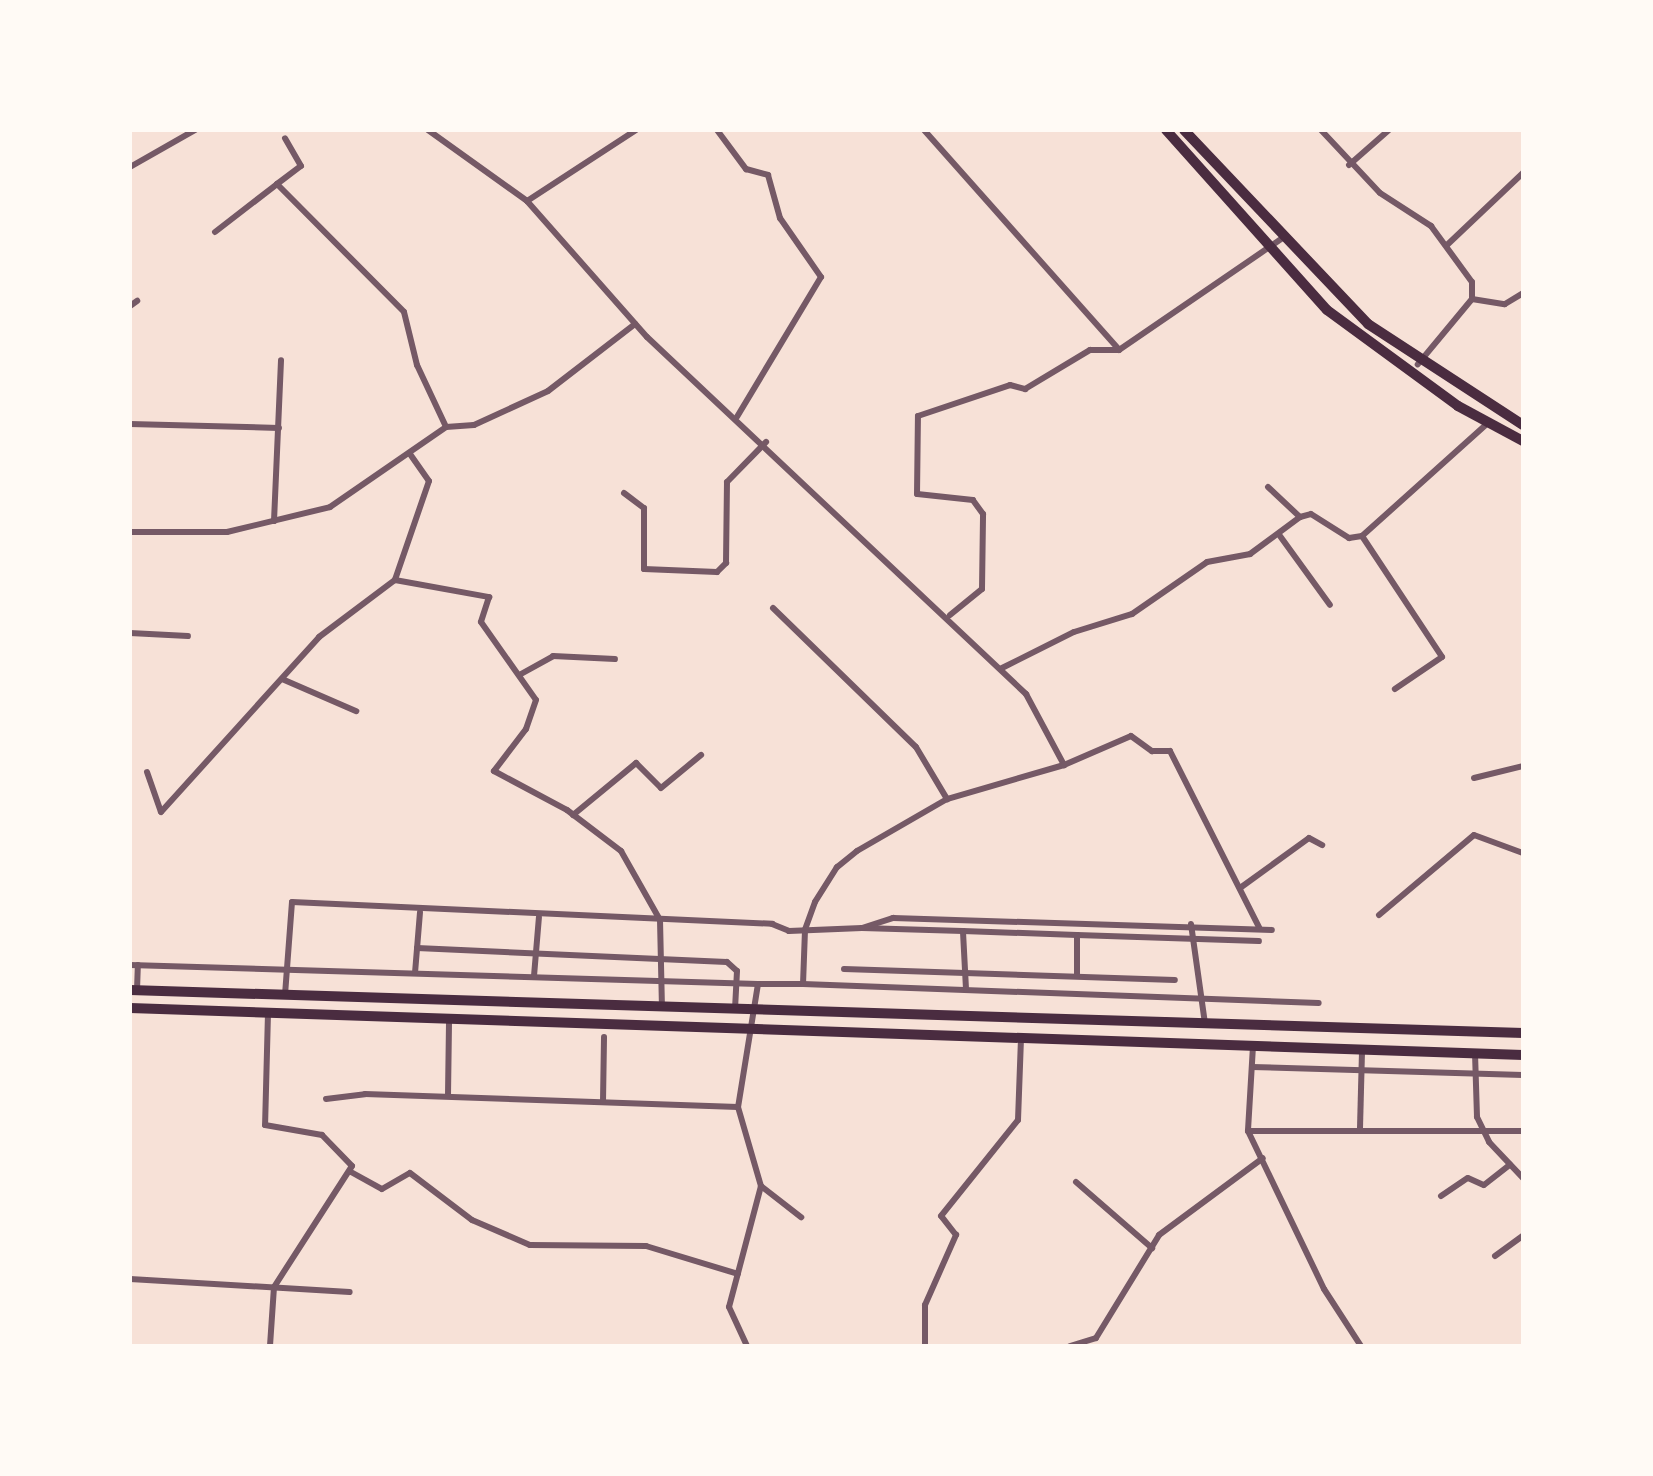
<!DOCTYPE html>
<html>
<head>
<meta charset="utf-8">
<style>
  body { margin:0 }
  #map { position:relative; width:1653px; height:1476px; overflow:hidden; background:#f7e1d7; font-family:Inter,sans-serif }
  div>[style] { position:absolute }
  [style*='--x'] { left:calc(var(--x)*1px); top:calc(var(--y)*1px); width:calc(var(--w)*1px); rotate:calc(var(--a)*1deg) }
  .minor>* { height:6px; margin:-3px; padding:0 3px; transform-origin:3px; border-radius:3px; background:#755966 }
  .primary>* { height:10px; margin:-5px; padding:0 5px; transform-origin:5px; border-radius:5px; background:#4a2c40 }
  span { translate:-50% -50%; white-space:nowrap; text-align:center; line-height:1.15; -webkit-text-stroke:6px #fffaf5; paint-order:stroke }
  .frame { position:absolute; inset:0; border:132px solid #fffaf5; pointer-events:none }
</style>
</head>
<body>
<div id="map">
  <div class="minor">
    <i style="--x:428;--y:130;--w:122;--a:35.6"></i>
    <i style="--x:636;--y:130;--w:130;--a:146.9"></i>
    <i style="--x:527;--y:201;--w:181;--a:48.6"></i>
    <i style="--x:647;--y:337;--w:521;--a:43.29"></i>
    <i style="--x:1026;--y:694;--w:81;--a:61.8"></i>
    <i style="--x:1064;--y:765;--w:122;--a:163.8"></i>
    <i style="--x:947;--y:799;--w:104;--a:150"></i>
    <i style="--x:857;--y:851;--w:26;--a:141"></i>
    <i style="--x:837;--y:867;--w:41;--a:122.2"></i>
    <i style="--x:815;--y:902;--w:30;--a:110"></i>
    <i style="--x:805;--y:930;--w:54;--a:92.1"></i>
    <i style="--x:803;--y:984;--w:45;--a:180"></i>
    <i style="--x:758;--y:984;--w:125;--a:99.2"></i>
    <i style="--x:738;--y:1107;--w:82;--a:73.8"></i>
    <i style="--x:761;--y:1186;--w:125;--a:104.8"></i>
    <i style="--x:729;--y:1307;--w:43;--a:65.2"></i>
    <i style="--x:717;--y:130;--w:49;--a:53.4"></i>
    <i style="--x:746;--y:169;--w:23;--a:15"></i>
    <i style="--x:768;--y:175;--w:45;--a:74.4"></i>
    <i style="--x:780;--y:218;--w:72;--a:55.2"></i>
    <i style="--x:821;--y:277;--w:163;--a:121"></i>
    <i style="--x:924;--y:130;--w:294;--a:48.4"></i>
    <i style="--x:1119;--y:350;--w:196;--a:-34.4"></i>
    <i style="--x:1321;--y:130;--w:86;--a:46.9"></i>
    <i style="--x:1380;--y:193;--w:61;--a:32.9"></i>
    <i style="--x:1431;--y:226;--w:69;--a:53.8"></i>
    <i style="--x:1472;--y:282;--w:17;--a:90"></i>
    <i style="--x:1472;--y:299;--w:85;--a:129.7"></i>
    <i style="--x:1349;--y:165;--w:53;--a:-41.2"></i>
    <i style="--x:130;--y:167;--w:75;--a:-29.6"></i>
    <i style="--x:277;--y:184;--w:30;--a:-37"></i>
    <i style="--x:301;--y:166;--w:32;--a:-120"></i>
    <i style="--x:215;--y:232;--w:78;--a:-37.7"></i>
    <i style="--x:277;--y:184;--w:180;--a:45.2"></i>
    <i style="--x:404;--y:312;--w:55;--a:76.2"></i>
    <i style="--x:417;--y:365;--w:68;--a:64.9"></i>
    <i style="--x:1447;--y:245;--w:105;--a:-43.5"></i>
    <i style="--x:1472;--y:299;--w:33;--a:9"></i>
    <i style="--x:1505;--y:304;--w:21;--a:-31"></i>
    <i style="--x:130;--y:306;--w:9;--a:-36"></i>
    <i style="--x:130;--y:424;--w:149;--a:1.5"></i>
    <i style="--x:410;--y:454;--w:33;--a:55"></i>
    <i style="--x:429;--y:481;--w:105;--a:109"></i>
    <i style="--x:395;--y:580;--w:96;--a:10.3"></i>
    <i style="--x:489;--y:597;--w:26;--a:108"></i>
    <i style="--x:481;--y:622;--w:95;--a:54.8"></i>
    <i style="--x:536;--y:700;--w:31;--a:109"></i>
    <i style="--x:526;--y:729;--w:53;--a:127.3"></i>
    <i style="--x:494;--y:771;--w:83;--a:28.1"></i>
    <i style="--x:567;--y:810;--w:68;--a:37.2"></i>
    <i style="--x:621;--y:851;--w:79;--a:60.5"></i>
    <i style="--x:660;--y:920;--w:88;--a:88.7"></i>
    <i style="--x:1268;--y:487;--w:44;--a:43.2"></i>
    <i style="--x:624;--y:493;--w:25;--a:37"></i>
    <i style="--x:644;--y:508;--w:61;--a:90"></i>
    <i style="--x:644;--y:569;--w:73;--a:2.4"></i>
    <i style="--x:717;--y:572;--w:13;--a:-45"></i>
    <i style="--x:726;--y:563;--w:81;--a:-89.3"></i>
    <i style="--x:727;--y:482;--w:56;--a:-45.7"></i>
    <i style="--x:274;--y:521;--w:161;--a:-87.5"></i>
    <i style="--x:130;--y:532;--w:97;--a:0"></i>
    <i style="--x:227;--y:532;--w:106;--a:-13.6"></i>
    <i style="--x:330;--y:507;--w:141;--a:-34.6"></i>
    <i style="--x:446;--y:427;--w:28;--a:-4"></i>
    <i style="--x:474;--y:425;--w:81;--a:-24.7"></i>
    <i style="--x:548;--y:391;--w:110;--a:-37.6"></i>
    <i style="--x:1280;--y:536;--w:85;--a:54.1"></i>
    <i style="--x:1362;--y:536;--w:145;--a:56.5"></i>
    <i style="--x:1442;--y:657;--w:57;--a:145.8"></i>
    <i style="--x:773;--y:608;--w:199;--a:44.2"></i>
    <i style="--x:916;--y:747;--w:61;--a:59.2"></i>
    <i style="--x:950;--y:615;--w:41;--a:-39.1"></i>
    <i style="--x:982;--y:589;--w:75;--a:-89.2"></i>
    <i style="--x:983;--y:514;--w:17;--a:-126"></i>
    <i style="--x:973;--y:500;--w:56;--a:-173.9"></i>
    <i style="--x:917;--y:494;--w:78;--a:-89.3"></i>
    <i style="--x:918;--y:416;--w:97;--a:-18.6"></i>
    <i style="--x:1010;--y:385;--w:16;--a:15"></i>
    <i style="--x:1025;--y:389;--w:76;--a:-31"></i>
    <i style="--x:1090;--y:350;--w:29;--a:0"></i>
    <i style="--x:130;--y:633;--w:58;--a:3"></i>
    <i style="--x:1002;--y:668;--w:80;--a:-26.6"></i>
    <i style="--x:1074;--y:632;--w:61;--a:-17.2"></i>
    <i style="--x:1132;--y:614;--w:91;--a:-34.7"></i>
    <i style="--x:1207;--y:562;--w:44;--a:-10.5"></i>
    <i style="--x:1250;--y:554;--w:62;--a:-36.5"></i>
    <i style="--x:1300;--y:517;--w:11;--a:-15"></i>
    <i style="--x:1311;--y:514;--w:45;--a:32.3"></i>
    <i style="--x:1349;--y:538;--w:13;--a:-9"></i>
    <i style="--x:1362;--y:536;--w:168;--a:-41.9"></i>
    <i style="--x:521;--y:674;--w:37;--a:-29"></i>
    <i style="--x:553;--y:656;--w:62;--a:2.8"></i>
    <i style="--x:282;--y:679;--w:81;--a:23.4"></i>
    <i style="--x:1064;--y:765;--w:73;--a:-23.4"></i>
    <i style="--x:1131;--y:736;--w:26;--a:36"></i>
    <i style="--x:1152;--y:751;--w:18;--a:0"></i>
    <i style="--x:1170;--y:751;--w:199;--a:63.2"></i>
    <i style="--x:147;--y:772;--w:42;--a:70.7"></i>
    <i style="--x:161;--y:812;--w:236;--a:-47.9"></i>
    <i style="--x:319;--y:637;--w:95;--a:-36.9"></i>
    <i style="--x:1474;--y:778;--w:50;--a:-13.8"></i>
    <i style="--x:573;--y:815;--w:82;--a:-39.5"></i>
    <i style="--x:636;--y:763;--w:35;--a:45"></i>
    <i style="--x:661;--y:788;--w:52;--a:-39.5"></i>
    <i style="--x:1240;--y:888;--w:85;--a:-35.9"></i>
    <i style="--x:1309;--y:838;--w:15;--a:28"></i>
    <i style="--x:1379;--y:915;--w:124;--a:-40.1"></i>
    <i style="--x:1474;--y:835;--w:52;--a:20.2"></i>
    <i style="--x:1191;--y:924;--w:100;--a:82"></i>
    <i style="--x:862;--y:928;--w:101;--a:1.7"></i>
    <i style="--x:1077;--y:935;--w:182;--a:1.9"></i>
    <i style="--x:417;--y:948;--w:310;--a:2.6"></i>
    <i style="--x:727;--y:962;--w:13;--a:42"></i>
    <i style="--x:737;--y:971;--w:39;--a:93"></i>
    <i style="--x:130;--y:965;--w:628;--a:1.73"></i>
    <i style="--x:844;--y:969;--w:331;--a:1.9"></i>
    <i style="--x:415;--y:973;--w:61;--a:-85.3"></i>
    <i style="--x:534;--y:976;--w:59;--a:-85.2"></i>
    <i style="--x:803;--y:984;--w:516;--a:2.11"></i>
    <i style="--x:966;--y:989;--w:58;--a:-93"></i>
    <i style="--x:963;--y:931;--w:114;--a:2"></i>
    <i style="--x:1077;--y:935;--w:41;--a:90"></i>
    <i style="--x:137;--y:990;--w:25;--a:-88"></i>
    <i style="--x:285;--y:995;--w:93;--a:-85.7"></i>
    <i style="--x:292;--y:902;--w:481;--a:2.6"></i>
    <i style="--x:772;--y:924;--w:18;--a:22"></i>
    <i style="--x:789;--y:931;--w:73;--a:-2.4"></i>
    <i style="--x:862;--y:928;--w:33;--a:-18"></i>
    <i style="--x:893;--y:918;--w:379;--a:1.8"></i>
    <i style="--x:268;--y:1013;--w:112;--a:91.5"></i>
    <i style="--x:265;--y:1125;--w:58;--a:10"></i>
    <i style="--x:322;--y:1135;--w:43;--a:45.9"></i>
    <i style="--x:352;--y:1166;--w:144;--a:122.8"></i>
    <i style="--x:274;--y:1287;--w:59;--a:93.9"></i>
    <i style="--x:1253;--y:1046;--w:85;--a:93.4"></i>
    <i style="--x:1248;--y:1131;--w:175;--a:64.3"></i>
    <i style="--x:1324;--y:1289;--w:68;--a:57"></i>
    <i style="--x:1475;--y:1053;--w:64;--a:88.2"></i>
    <i style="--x:1477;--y:1117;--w:28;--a:64"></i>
    <i style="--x:1489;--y:1142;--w:50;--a:46.6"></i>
    <i style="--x:1252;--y:1067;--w:271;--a:1.7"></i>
    <i style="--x:448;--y:1095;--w:76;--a:-89.2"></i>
    <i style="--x:326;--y:1099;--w:39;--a:-7"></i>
    <i style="--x:365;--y:1094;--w:373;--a:2"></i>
    <i style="--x:603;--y:1102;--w:65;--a:-89.1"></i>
    <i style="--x:1360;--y:1128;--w:79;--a:-88.5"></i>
    <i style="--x:1248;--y:1131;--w:275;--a:0"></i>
    <i style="--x:351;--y:1172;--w:35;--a:29"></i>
    <i style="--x:382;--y:1189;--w:32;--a:-30"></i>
    <i style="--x:410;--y:1173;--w:78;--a:37.2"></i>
    <i style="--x:472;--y:1220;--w:63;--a:23.3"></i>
    <i style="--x:530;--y:1245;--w:116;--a:0.5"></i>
    <i style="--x:646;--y:1246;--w:96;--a:16.9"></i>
    <i style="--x:1076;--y:1182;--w:101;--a:41"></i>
    <i style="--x:761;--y:1186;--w:51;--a:37.8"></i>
    <i style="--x:1441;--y:1196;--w:32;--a:-34"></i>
    <i style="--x:1468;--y:1178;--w:17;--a:24"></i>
    <i style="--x:1484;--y:1185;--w:33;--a:-38"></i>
    <i style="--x:1495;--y:1256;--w:34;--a:-36"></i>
    <i style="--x:130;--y:1279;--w:220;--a:3.4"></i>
    <i style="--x:925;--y:1346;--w:41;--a:-90"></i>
    <i style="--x:925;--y:1305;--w:77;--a:-66.1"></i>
    <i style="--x:956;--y:1235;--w:24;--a:-128"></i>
    <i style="--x:941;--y:1216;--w:123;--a:-51.3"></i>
    <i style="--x:1018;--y:1120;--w:81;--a:-87.9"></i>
    <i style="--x:1070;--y:1346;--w:27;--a:-17"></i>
    <i style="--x:1096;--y:1338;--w:121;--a:-58.5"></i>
    <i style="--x:1159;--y:1235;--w:129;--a:-36.5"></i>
  </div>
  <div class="primary">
    <i style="--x:1166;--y:130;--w:241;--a:48.2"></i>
    <i style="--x:1327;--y:310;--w:162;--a:36.2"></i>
    <i style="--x:1458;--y:406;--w:74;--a:28.3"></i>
    <i style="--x:1184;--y:130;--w:267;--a:46.5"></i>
    <i style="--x:1368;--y:324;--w:185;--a:33.1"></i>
    <i style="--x:130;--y:990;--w:1394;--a:1.77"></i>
    <i style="--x:130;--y:1008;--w:1394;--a:1.93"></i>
  </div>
  <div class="frame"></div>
</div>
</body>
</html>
